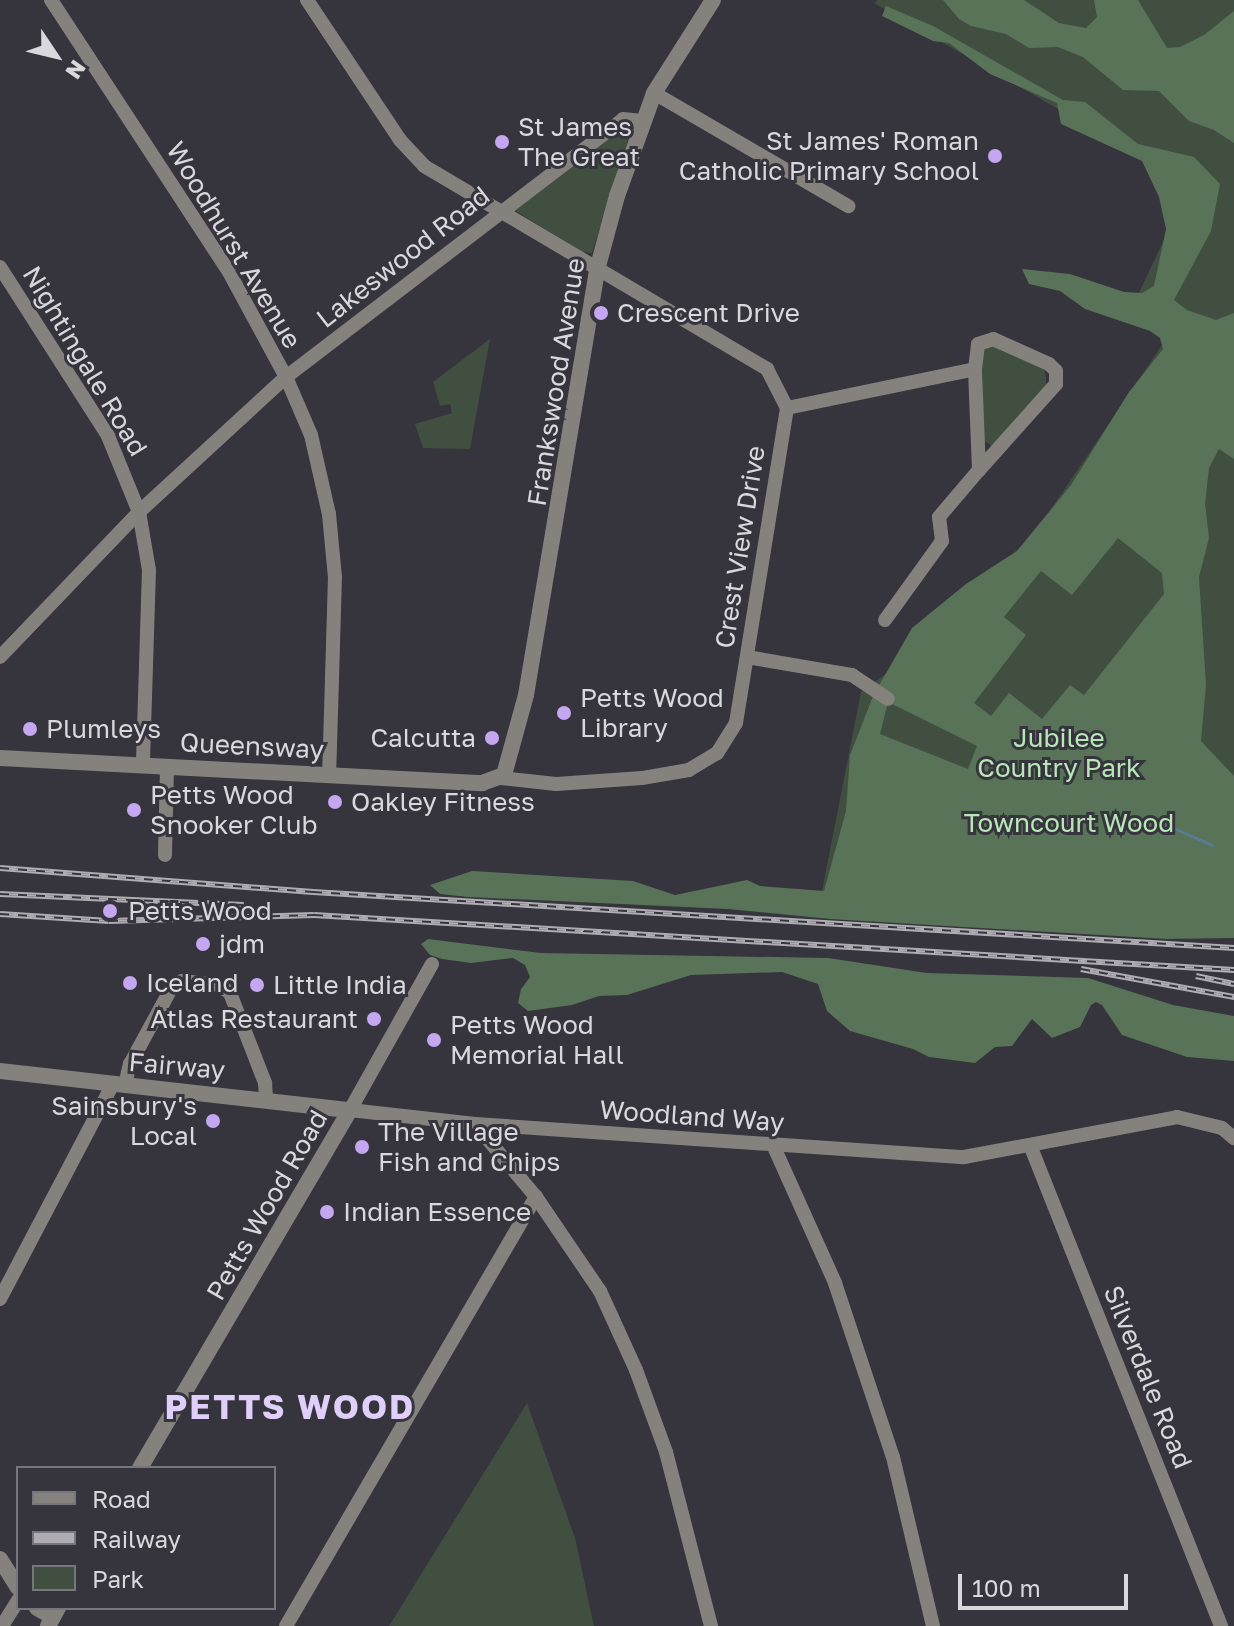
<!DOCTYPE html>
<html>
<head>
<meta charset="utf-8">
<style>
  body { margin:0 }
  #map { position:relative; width:1234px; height:1626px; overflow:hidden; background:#36343c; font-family:"Golos Text",sans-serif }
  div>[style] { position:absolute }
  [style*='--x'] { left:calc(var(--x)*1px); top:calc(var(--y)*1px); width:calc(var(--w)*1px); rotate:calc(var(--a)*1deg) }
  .green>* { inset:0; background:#404f3f }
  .forest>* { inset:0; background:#587358 }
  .stream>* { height:3px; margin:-1.5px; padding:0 1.5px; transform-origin:1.5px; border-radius:1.5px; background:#587c91 }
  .minor>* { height:14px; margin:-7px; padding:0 7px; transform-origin:7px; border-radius:7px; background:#85827e }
  .tertiary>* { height:16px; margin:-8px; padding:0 8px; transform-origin:8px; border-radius:8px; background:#85827e }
  .rail>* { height:6px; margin-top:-3px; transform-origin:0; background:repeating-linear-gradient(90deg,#36343c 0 9px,#afadb3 0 18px); box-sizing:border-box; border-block:2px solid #afadb3 }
  .dots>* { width:22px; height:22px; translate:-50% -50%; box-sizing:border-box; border:4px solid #36343c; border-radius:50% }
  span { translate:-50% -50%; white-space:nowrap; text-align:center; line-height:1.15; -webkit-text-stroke:6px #36343c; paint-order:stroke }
  .poi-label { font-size:26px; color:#d9d8dd }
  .left { translate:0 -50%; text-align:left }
  .right { translate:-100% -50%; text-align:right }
  .street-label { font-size:26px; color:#d9d8dd }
  .park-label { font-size:26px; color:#b7e7b6 }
  .district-label { font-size:34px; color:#e0cffa; font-weight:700; letter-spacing:2px }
  .legend { position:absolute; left:16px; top:1466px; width:260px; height:144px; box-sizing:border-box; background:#36343c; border:2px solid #77767c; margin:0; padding:10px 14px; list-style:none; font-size:24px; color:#d9d8dd }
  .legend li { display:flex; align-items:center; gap:16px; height:40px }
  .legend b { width:40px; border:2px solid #77767c }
  .north { position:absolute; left:16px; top:16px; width:80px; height:80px; -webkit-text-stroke:6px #36343c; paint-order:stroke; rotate:125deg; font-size:22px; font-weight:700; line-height:32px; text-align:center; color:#d9d8dd }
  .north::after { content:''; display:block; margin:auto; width:28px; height:36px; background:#d9d8dd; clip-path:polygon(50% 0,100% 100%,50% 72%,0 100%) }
  .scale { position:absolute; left:958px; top:1574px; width:170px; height:36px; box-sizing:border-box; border:4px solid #d9d8dd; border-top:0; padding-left:10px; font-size:24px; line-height:28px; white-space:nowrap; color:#d9d8dd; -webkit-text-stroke:6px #36343c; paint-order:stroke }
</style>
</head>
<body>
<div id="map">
  <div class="green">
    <i style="clip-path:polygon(878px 0,1234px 0,1234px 937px,817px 916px,861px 692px,887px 673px,1035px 533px,1160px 348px,1176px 317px,1135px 301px,1190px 185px,874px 3px)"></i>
    <i style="clip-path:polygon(622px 126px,632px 128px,592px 253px,582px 252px,511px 208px)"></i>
    <i style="clip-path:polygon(490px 339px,470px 449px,423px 448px,415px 424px,452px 413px,450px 404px,440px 406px,433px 382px)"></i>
    <i style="clip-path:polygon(991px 343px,1044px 369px,1046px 377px,1046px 386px,992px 446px,983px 440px,982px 352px)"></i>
    <i style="clip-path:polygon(527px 1403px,575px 1538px,594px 1626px,389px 1626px)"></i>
  </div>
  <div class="forest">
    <i style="clip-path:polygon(943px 0,1024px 0,1059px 23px,1086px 28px,1097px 17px,1094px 0,1138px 0,1167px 48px,1180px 47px,1204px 35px,1234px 11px,1234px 143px,1214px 130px,1189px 121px,1159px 91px,1123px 90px,1083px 57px,1058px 47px,1029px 48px,1006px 34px,971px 26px,959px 19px)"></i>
    <i style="clip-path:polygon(evenodd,886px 6px,933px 26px,1063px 100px,1085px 102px,1138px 144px,1194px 157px,1220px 184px,1211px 231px,1174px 300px,1187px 310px,1216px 320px,1234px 313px,1234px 459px,1219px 449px,1209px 468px,1205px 504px,1209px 538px,1199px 577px,1206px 685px,1201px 741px,1234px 776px,1234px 938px,1167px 939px,830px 919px,728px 909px,468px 897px,440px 894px,430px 885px,472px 871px,633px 881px,675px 895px,747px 880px,760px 886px,824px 891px,846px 811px,850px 755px,873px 696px,912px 628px,966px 584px,1017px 551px,1071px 485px,1129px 392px,1163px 349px,1160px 338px,1150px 331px,1085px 309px,1060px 291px,1029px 284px,1022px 269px,1070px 274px,1124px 292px,1142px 293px,1154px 286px,1166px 229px,1159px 197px,1142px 161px,1061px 124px,1057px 103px,990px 74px,949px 43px,933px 41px,882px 16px,886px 6px,1118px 538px,1162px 573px,1164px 594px,1084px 695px,1070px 685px,1042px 719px,1009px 693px,991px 716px,974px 703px,1026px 635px,1004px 617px,1041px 571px,1072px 595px,1118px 538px,886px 6px,888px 702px,977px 746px,968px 769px,880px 734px,888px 702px)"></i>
    <i style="clip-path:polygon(428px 939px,541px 953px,828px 958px,927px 973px,1088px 978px,1173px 1005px,1234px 1016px,1234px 1061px,1187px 1057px,1122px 1035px,1102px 1005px,1096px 1002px,1091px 1005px,1080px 1027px,1052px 1038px,1032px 1019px,1012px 1046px,995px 1047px,975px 1063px,929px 1057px,913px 1049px,850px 1031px,827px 1011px,818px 984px,782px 972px,691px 975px,627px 995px,599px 996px,572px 1005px,528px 1011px,518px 1003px,521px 989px,530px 977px,525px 965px,513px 958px,471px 963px,442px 959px,430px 955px,421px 944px)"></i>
  </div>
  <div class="stream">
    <i style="--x:1167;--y:825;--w:49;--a:24"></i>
  </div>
  <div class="minor">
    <i style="--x:51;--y:0;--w:327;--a:56.8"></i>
    <i style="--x:230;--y:274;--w:117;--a:61.5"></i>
    <i style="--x:286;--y:377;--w:63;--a:66.7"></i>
    <i style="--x:311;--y:435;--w:81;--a:77.2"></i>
    <i style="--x:329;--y:514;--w:63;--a:84.6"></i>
    <i style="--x:335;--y:577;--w:197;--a:91.7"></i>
    <i style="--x:307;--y:0;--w:168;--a:56.4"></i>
    <i style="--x:400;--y:140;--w:35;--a:47"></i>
    <i style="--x:424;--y:166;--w:399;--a:30.6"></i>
    <i style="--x:767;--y:369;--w:44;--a:62.9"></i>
    <i style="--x:787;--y:408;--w:319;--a:99.2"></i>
    <i style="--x:736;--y:723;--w:36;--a:122"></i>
    <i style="--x:717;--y:753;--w:33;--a:149"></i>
    <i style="--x:689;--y:770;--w:48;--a:170.3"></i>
    <i style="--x:642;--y:778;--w:86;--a:176"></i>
    <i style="--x:556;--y:784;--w:55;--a:-173.8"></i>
    <i style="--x:654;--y:93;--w:225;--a:30.2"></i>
    <i style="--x:0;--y:267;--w:201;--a:57.4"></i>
    <i style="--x:108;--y:436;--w:82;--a:67.8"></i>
    <i style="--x:139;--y:512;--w:59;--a:80.2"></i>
    <i style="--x:149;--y:570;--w:194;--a:91.8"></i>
    <i style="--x:787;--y:408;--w:192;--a:-11.7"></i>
    <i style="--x:975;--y:369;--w:25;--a:-83"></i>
    <i style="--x:978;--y:344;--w:16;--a:-18"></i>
    <i style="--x:993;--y:339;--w:61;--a:24.1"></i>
    <i style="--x:1049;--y:364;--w:10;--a:45"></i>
    <i style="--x:1056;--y:371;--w:13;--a:90"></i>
    <i style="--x:1056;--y:384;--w:115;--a:131.8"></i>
    <i style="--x:885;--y:620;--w:97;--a:-54.2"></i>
    <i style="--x:942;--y:541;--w:24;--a:-97"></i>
    <i style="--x:939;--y:517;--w:62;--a:-49.6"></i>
    <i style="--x:979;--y:470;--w:101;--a:-92.3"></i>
    <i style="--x:0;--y:657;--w:201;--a:-46.2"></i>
    <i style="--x:139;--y:512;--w:200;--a:-42.6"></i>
    <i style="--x:286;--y:377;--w:424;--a:-37.4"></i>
    <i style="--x:623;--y:119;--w:19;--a:6"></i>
    <i style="--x:747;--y:657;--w:107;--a:9.7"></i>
    <i style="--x:852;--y:675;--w:43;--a:33.7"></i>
    <i style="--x:165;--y:855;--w:89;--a:-88.7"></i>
    <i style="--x:432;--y:964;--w:167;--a:119.3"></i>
    <i style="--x:350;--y:1110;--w:126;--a:6.4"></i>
    <i style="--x:475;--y:1124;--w:490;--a:3.9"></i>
    <i style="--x:964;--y:1157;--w:217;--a:-10.6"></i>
    <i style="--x:1177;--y:1117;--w:46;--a:13.7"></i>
    <i style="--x:1222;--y:1128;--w:16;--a:40"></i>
    <i style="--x:125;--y:1085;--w:22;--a:-77"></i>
    <i style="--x:130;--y:1064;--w:88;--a:-61.4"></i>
    <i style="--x:172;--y:987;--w:12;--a:-31"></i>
    <i style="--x:182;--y:981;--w:37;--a:6"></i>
    <i style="--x:219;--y:985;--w:14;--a:36"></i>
    <i style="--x:230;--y:993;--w:97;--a:68.7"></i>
    <i style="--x:265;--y:1083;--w:16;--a:86"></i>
    <i style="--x:475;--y:1124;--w:95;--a:50.1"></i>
    <i style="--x:536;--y:1197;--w:114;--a:55.8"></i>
    <i style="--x:600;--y:1291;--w:87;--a:65.5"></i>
    <i style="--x:636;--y:1370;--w:87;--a:69.9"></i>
    <i style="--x:666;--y:1452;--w:180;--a:75.5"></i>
    <i style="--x:1030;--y:1145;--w:518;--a:68.34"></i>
    <i style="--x:774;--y:1147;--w:149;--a:65.8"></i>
    <i style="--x:835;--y:1283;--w:183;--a:71.6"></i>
    <i style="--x:893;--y:1457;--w:174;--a:76.7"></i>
    <i style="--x:0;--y:1299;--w:243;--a:-62.3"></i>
    <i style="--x:2;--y:1626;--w:31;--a:-58"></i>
    <i style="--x:286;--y:1626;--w:497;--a:-59.8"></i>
  </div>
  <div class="tertiary">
    <i style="--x:0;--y:758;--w:483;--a:3"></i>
    <i style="--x:482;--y:783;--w:23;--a:-20"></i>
    <i style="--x:504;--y:775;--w:83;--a:-74.6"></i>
    <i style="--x:526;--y:695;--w:431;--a:-80.5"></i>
    <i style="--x:597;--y:270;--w:77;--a:-74.9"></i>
    <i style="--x:617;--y:196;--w:109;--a:-70.2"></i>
    <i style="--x:654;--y:93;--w:110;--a:-57.6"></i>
    <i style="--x:0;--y:1071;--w:352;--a:6.4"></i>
    <i style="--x:350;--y:1110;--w:415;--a:120.4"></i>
    <i style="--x:0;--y:1559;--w:34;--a:58"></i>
    <i style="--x:37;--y:1608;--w:18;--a:29"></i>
    <i style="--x:48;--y:1626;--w:21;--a:-61"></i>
  </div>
  <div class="rail">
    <i style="--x:0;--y:868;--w:314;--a:4.4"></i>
    <i style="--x:313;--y:892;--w:923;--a:3.48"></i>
    <i style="--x:0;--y:894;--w:244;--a:2.6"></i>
    <i style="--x:0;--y:914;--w:109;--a:3.7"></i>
    <i style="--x:109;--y:921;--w:205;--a:-1.7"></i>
    <i style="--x:314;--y:915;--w:922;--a:3.42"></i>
    <i style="--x:1081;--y:969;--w:156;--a:10.4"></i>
    <i style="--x:1196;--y:976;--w:39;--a:12"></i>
  </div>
  <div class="dots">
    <i style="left:502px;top:142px;background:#c5a6f0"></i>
    <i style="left:995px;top:156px;background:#c5a6f0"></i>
    <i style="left:601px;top:313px;background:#c5a6f0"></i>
    <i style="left:564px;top:713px;background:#c5a6f0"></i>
    <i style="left:30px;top:729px;background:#c5a6f0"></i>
    <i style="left:492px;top:738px;background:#c5a6f0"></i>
    <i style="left:335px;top:802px;background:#c5a6f0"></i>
    <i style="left:134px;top:810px;background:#c5a6f0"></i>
    <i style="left:110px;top:911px;background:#c5a6f0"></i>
    <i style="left:203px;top:944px;background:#c5a6f0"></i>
    <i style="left:130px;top:983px;background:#c5a6f0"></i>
    <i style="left:257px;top:985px;background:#c5a6f0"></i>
    <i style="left:374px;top:1019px;background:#c5a6f0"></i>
    <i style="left:434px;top:1040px;background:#c5a6f0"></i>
    <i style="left:213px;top:1121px;background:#c5a6f0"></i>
    <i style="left:362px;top:1147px;background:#c5a6f0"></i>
    <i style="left:327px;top:1212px;background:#c5a6f0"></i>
  </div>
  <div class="poi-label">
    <span class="left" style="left:518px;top:142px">St James<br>The Great</span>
    <span class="right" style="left:979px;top:156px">St James' Roman<br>Catholic Primary School</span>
    <span class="left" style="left:617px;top:313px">Crescent Drive</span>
    <span class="left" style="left:580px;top:713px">Petts Wood<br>Library</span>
    <span class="left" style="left:46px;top:729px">Plumleys</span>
    <span class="right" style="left:476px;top:738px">Calcutta</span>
    <span class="left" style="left:150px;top:810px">Petts Wood<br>Snooker Club</span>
    <span class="left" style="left:351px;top:802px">Oakley Fitness</span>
    <span class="left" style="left:128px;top:911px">Petts Wood</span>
    <span class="left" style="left:219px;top:944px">jdm</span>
    <span class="left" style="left:146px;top:983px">Iceland</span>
    <span class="left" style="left:273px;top:985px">Little India</span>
    <span class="right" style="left:358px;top:1019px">Atlas Restaurant</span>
    <span class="left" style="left:450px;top:1040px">Petts Wood<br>Memorial Hall</span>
    <span class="right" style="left:197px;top:1121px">Sainsbury's<br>Local</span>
    <span class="left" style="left:378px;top:1147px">The Village<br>Fish and Chips</span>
    <span class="left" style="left:343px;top:1212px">Indian Essence</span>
  </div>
  <div class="street-label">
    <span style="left:234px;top:245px;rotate:59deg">Woodhurst Avenue</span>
    <span style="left:403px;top:257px;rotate:-38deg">Lakeswood Road</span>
    <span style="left:85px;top:361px;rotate:59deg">Nightingale Road</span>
    <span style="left:556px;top:382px;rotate:-81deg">Frankswood Avenue</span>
    <span style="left:740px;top:547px;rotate:-81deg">Crest View Drive</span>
    <span style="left:252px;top:746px;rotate:3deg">Queensway</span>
    <span style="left:177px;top:1066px;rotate:5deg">Fairway</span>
    <span style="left:692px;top:1116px;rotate:4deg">Woodland Way</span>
    <span style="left:267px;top:1205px;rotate:-60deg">Petts Wood Road</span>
    <span style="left:1148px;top:1377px;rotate:68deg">Silverdale Road</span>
  </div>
  <div class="park-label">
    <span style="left:1059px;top:753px">Jubilee<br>Country Park</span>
    <span style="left:1069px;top:823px">Towncourt Wood</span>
  </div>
  <div class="district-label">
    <span style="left:290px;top:1407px">PETTS WOOD</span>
  </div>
  <ul class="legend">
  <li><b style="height:10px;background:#85827e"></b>Road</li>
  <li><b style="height:10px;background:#afadb3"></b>Railway</li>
  <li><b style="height:22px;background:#404f3f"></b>Park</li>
  </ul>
  <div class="north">N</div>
  <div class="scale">100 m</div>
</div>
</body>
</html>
